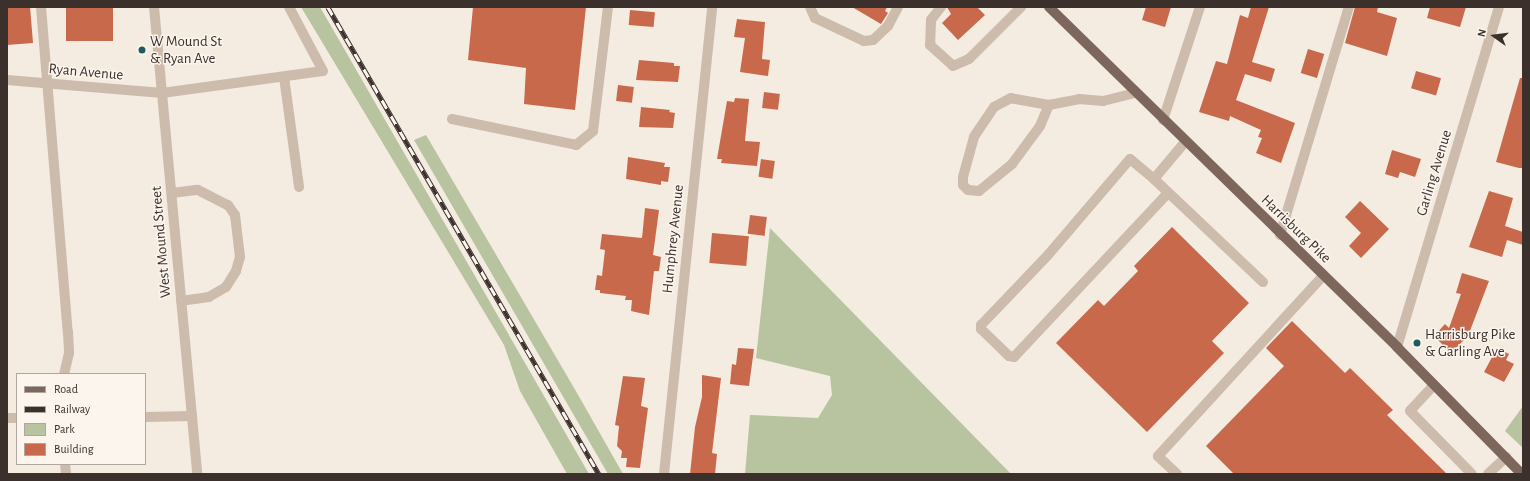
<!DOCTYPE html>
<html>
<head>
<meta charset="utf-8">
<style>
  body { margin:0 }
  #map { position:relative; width:1530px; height:481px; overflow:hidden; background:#f4ebe1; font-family:"Alegreya Sans",sans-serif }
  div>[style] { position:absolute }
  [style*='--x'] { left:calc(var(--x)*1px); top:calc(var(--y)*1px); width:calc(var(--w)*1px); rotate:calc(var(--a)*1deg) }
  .green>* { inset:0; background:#b8c4a0 }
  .building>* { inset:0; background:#c8694b; transform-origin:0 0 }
  .minor>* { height:10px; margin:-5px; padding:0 5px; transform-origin:5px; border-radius:5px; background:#cdbbac }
  .major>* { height:10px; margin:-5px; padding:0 5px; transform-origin:5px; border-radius:5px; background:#7d675c }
  .rail>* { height:4.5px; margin-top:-2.25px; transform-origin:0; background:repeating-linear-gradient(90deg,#fbf5ee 0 9px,#3b302b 0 18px); box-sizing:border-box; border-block:1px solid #3b302b }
  .dots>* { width:11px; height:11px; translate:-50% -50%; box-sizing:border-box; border:2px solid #fbf5ee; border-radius:50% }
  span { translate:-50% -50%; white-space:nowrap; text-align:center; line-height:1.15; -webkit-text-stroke:3px #fbf5ee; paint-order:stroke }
  .poi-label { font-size:15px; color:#3b302b }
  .left { translate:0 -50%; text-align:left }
  .street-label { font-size:15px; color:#3b302b }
  .frame { position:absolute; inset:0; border:8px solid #3b302b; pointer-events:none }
  .legend { position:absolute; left:16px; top:373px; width:130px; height:92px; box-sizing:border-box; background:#fbf5ee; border:1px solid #aea6a0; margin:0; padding:5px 7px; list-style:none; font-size:12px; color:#3b302b }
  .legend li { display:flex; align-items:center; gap:8px; height:20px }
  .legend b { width:20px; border:1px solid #aea6a0 }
  .north { position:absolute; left:1474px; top:16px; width:40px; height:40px; -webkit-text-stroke:3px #fbf5ee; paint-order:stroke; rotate:284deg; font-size:11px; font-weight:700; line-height:16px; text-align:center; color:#3b302b }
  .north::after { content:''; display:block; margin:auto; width:14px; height:18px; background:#3b302b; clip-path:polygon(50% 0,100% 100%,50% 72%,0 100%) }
</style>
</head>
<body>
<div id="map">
  <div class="green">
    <i style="clip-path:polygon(301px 7px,320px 7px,589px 474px,567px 474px,520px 391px,504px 345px)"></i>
    <i style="clip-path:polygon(426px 135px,577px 393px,623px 474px,608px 474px,414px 140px)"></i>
    <i style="clip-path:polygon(770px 228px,1011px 474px,745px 474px,750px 415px,818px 418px,832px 395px,830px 376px,756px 358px)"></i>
    <i style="clip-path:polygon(1523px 406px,1523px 448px,1505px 431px)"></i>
  </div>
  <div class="building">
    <i style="clip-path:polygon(7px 7px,30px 7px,33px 43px,7px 45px)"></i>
    <i style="left:113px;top:7px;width:34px;height:47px;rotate:90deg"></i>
    <i style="clip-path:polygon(473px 7px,586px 7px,575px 110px,524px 104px,526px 68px,468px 60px)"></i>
    <i style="clip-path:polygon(852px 7px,887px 7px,885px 11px,888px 13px,881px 24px)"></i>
    <i style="clip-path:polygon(947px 7px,977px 7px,985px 15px,958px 40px,942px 23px,951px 14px)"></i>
    <i style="clip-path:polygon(1146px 7px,1171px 7px,1165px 27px,1142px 20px)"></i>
    <i style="clip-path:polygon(1251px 7px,1269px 7px,1252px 62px,1275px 69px,1271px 82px,1245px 74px,1236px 100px,1295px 123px,1281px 163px,1256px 153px,1262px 138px,1258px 137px,1261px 130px,1230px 116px,1229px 121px,1199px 112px,1216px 61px,1227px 64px,1240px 15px,1248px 18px)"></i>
    <i style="clip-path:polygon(1355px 7px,1378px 7px,1377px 12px,1397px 18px,1387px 56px,1345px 43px)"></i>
    <i style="clip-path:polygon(1430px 7px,1466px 7px,1460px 27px,1427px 18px)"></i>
    <i style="left:630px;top:10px;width:25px;height:15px;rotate:5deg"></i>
    <i style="clip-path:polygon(737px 19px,765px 22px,762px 59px,770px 60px,768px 76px,740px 72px,745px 38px,734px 37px)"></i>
    <i style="left:1308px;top:49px;width:17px;height:25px;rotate:17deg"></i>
    <i style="clip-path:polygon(639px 60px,674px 63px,674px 66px,680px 66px,678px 82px,636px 80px)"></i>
    <i style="left:1416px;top:71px;width:26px;height:18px;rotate:16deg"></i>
    <i style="clip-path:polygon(1520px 78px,1523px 78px,1523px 168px,1519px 168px,1496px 162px)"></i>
    <i style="left:618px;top:85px;width:16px;height:16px;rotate:7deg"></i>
    <i style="left:764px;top:92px;width:16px;height:16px;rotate:7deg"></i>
    <i style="clip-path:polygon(735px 98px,749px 99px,745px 141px,760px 142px,757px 166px,721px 163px,722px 159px,717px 159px,727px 101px,734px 102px)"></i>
    <i style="clip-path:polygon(641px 107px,670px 110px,669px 112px,675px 113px,673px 128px,639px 127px)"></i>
    <i style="clip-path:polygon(1392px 150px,1421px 159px,1415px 177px,1400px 172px,1398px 178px,1385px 174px)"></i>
    <i style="clip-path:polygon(628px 157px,665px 163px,664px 167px,670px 167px,668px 182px,661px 181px,661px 185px,626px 179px)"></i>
    <i style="left:761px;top:159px;width:14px;height:18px;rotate:8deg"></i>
    <i style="clip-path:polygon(1489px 191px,1513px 198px,1505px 226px,1523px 232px,1523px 245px,1507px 240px,1502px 257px,1469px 247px)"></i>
    <i style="clip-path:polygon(1360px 201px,1389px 229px,1361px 258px,1349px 246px,1361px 233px,1345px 217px)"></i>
    <i style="clip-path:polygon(645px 208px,659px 210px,653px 255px,661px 257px,659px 271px,654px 271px,649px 315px,631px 311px,632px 300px,625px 300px,626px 296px,600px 293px,600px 290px,595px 290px,597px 275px,602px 276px,605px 250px,600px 249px,602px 234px,642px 238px)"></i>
    <i style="left:750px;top:215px;width:17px;height:19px;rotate:7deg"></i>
    <i style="clip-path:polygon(1172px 227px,1249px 303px,1212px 341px,1224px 353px,1147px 432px,1056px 343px,1098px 300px,1104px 306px,1138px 271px,1134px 266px)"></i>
    <i style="left:712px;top:233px;width:37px;height:30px;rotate:5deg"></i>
    <i style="clip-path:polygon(1462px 273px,1489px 281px,1468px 336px,1451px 353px,1434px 336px,1445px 324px,1449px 328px,1461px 294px,1456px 293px)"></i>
    <i style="clip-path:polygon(1292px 321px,1345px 373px,1350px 368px,1393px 410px,1387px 415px,1447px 474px,1234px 474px,1206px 446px,1284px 366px,1266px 348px)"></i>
    <i style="clip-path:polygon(738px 348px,754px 349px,749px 386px,730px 384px,732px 364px,736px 365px)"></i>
    <i style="clip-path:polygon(1497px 348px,1509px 354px,1506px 360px,1514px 364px,1504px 382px,1484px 372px)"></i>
    <i style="clip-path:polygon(702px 375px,721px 378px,712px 453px,717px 454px,715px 474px,690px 474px,695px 427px,702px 397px)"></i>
    <i style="clip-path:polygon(623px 376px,645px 378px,641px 406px,648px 408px,640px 468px,626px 467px,627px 458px,621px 458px,622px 451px,617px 446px,619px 426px,615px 425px)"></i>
  </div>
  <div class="minor">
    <i style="--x:41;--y:7;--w:326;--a:85.3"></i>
    <i style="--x:68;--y:332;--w:21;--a:87"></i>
    <i style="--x:69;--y:353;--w:22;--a:103"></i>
    <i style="--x:154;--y:7;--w:469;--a:84.7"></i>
    <i style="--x:810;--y:7;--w:12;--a:66"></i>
    <i style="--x:815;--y:18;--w:54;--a:25.1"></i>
    <i style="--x:864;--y:41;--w:9;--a:-6"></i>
    <i style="--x:873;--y:40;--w:21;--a:-43"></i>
    <i style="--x:888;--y:26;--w:21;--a:-62"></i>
    <i style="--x:941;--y:7;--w:16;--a:128"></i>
    <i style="--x:931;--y:20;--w:25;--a:92"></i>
    <i style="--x:930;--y:45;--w:31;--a:42"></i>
    <i style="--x:953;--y:66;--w:17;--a:-24"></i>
    <i style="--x:969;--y:59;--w:74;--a:-45"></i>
    <i style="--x:284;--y:77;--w:111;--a:82.2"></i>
    <i style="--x:7;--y:80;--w:156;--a:4.8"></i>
    <i style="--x:162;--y:93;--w:162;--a:-7.8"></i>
    <i style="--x:323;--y:71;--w:72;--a:-118"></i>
    <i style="--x:1049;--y:105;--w:39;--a:-170"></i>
    <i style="--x:1011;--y:98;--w:19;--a:152"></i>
    <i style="--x:994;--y:107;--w:36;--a:124"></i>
    <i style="--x:974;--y:137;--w:41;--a:105.4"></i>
    <i style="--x:963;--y:177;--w:8;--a:90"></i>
    <i style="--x:963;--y:185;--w:7;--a:45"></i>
    <i style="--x:968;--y:190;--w:11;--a:5"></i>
    <i style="--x:979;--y:191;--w:43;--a:-39.3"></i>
    <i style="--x:1012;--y:164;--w:47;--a:-53.6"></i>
    <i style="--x:1040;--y:126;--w:23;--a:-67"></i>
    <i style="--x:1049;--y:105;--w:31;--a:-11"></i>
    <i style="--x:1079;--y:99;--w:24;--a:5"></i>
    <i style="--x:1103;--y:101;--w:33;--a:-14"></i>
    <i style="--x:452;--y:119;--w:127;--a:11.8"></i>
    <i style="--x:576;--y:145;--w:22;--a:-39"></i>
    <i style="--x:593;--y:131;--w:125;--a:-83.1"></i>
    <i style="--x:1163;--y:120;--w:119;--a:-71.9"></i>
    <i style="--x:1185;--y:142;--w:48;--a:130"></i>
    <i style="--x:1154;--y:179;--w:150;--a:43.4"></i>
    <i style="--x:1154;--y:179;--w:31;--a:-140"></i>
    <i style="--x:1130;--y:159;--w:126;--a:130.5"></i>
    <i style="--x:1048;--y:255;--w:97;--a:133.7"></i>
    <i style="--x:981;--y:325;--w:4;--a:90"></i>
    <i style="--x:981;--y:329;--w:39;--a:44"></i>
    <i style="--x:1009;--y:356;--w:5;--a:11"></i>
    <i style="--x:1014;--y:357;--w:225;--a:-46.8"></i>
    <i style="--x:172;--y:193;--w:26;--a:-7"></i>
    <i style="--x:198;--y:190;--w:34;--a:27"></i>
    <i style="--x:228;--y:205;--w:12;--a:55"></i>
    <i style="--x:235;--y:215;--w:42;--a:83.2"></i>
    <i style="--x:240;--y:257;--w:15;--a:106"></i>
    <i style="--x:236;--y:271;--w:19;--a:122"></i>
    <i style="--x:226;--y:287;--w:20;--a:150"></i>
    <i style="--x:209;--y:297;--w:28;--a:172"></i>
    <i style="--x:1280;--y:235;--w:238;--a:-73.2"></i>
    <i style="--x:1397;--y:347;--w:355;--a:-73.3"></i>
    <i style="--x:1434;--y:385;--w:35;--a:133"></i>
    <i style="--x:1410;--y:411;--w:88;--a:45.5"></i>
    <i style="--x:145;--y:417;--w:47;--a:-1.2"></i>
    <i style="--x:7;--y:418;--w:10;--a:0"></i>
    <i style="--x:65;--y:464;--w:10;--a:84"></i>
    <i style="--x:664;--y:474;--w:469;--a:-84.1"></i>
    <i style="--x:1177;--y:474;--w:26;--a:-137"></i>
    <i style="--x:1158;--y:456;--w:244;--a:-47.5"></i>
    <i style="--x:1488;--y:474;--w:25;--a:-43"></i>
  </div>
  <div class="major">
    <i style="--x:1049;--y:7;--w:487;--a:44.3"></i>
    <i style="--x:1397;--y:347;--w:178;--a:45.5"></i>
  </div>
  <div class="rail">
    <i style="--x:328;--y:7;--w:540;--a:59.87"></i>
  </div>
  <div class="dots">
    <i style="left:142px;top:50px;background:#1f5a5e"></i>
    <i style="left:1417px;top:343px;background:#1f5a5e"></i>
  </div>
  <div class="poi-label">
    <span class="left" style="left:150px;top:50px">W Mound St<br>&amp; Ryan Ave</span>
    <span class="left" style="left:1425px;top:343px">Harrisburg Pike<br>&amp; Garling Ave</span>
  </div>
  <div class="street-label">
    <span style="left:86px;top:72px;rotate:5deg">Ryan Avenue</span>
    <span style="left:1434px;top:173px;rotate:-73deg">Garling Avenue</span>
    <span style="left:1296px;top:229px;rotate:44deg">Harrisburg Pike</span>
    <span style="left:673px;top:239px;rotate:-84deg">Humphrey Avenue</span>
    <span style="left:161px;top:242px;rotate:-95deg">West Mound Street</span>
  </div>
  <div class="frame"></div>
  <ul class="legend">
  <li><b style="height:5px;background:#7d675c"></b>Road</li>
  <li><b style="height:5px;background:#3b302b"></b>Railway</li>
  <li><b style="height:11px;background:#b8c4a0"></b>Park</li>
  <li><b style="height:11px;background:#c8694b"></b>Building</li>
  </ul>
  <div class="north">N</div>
</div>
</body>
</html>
